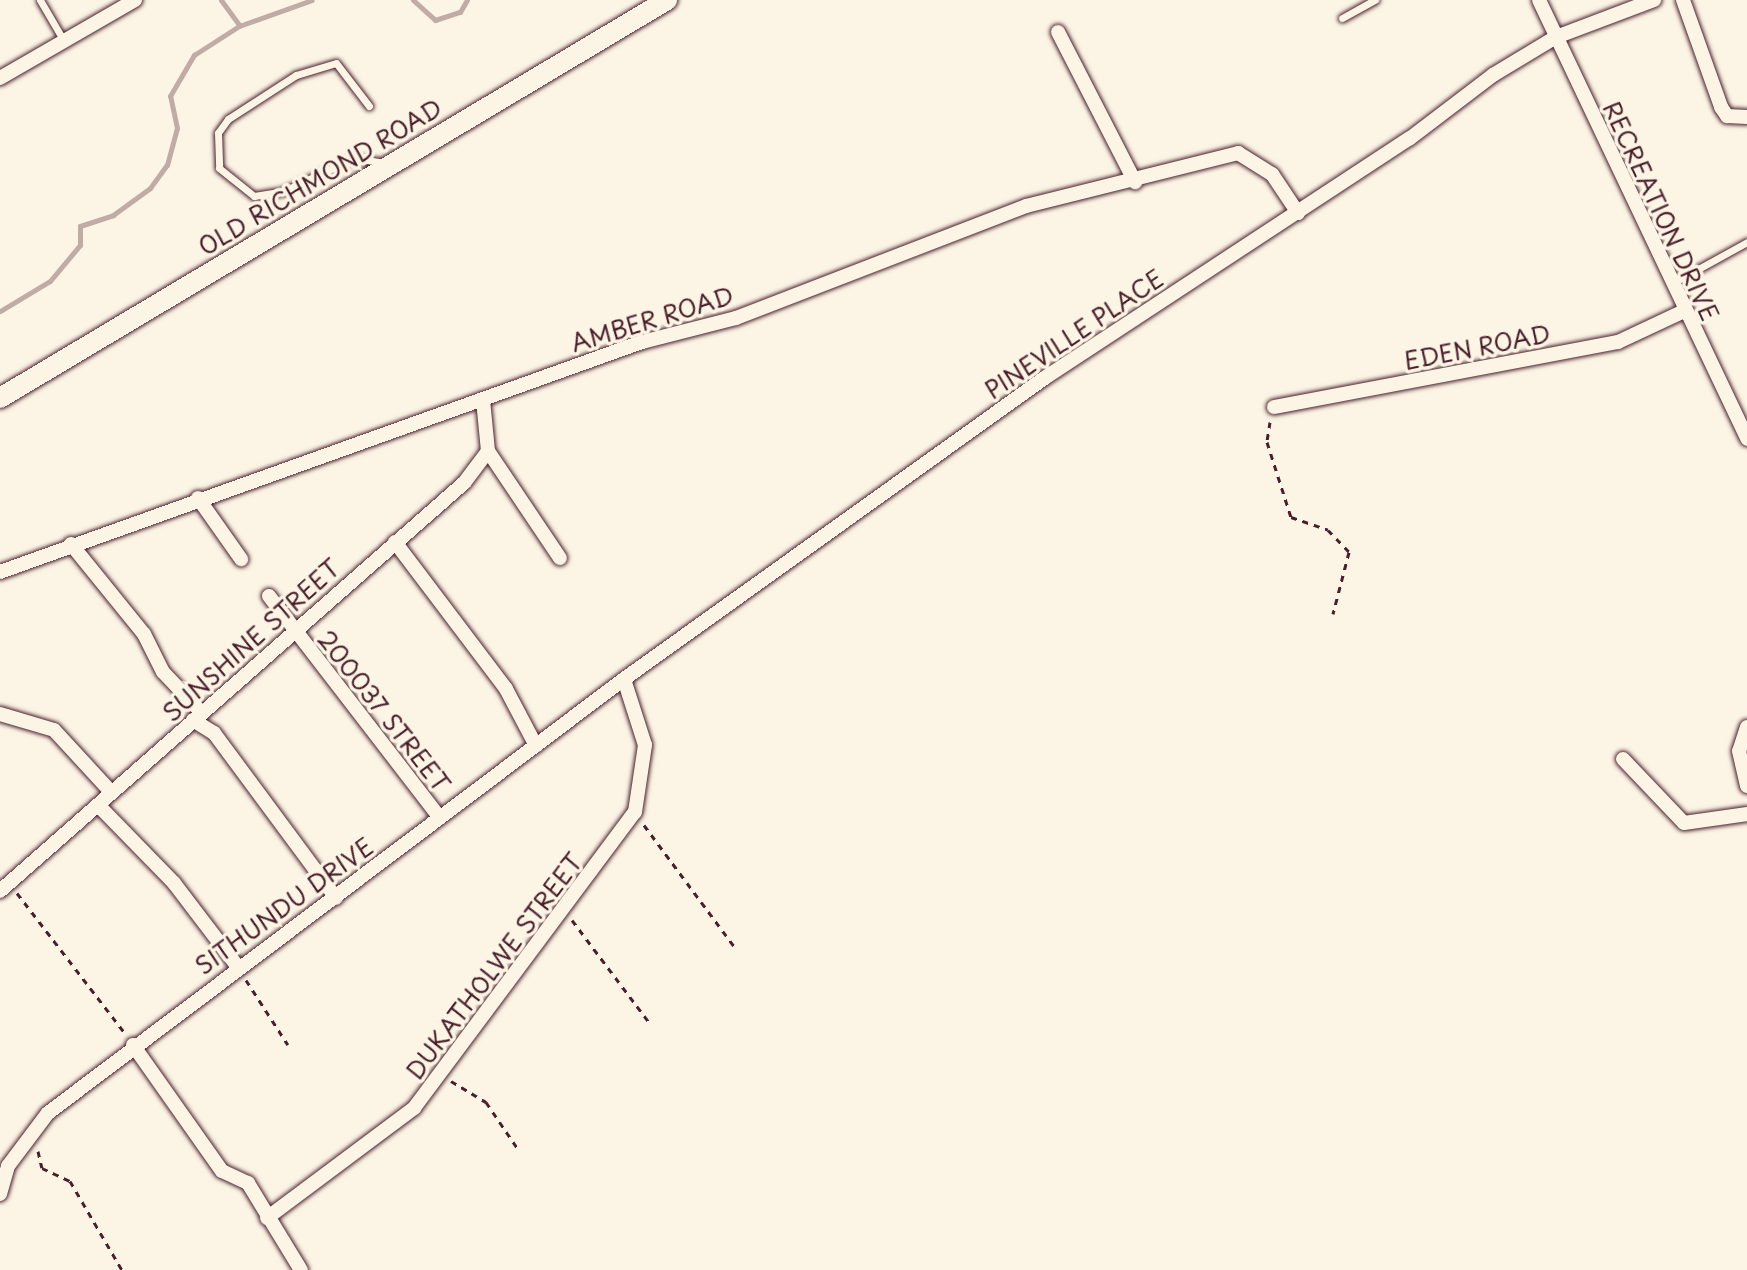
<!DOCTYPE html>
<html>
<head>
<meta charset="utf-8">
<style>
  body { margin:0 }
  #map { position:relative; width:1747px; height:1270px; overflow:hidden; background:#fcf5e5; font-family:"Playpen Sans",sans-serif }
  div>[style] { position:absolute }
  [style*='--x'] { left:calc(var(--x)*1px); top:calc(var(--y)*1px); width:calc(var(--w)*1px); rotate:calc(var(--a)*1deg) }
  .stream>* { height:5px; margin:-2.5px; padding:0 2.5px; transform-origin:2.5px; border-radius:2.5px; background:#c0aca5 }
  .path>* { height:3px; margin-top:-1.5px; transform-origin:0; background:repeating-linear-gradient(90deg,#4a1f2b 0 6px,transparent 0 12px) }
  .roads { filter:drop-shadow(0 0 2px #4a1f2b) drop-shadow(0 0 2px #4a1f2b) }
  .lane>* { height:7px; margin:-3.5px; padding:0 3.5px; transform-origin:3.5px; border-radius:3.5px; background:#fcf5e5 }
  .street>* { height:14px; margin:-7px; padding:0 7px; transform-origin:7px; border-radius:7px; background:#fcf5e5 }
  .secondary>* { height:20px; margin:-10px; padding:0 10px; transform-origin:10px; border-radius:10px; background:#fcf5e5 }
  span { translate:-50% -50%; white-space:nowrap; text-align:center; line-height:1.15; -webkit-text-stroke:7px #fcf5e5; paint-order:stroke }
  .street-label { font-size:24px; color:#4a1f2b }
</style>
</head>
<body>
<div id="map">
  <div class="stream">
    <i style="--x:221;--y:0;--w:31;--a:54"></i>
    <i style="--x:413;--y:0;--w:30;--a:42"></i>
    <i style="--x:435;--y:20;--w:26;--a:-18"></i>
    <i style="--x:460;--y:12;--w:14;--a:-60"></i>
    <i style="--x:0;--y:311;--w:58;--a:-31"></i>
    <i style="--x:50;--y:281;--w:47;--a:-50.2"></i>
    <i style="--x:80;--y:245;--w:19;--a:-90"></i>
    <i style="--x:80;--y:226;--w:35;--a:-18"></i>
    <i style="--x:113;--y:215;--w:46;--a:-36.1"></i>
    <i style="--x:150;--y:188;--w:29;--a:-54"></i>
    <i style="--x:167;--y:165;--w:38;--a:-75"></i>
    <i style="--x:177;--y:128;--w:33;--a:-102"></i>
    <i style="--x:170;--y:96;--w:48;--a:-59.7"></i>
    <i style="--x:194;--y:55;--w:54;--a:-32.8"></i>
    <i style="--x:239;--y:26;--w:77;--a:-19.6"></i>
  </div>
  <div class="path">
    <i style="--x:1270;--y:422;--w:20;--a:99"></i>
    <i style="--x:1267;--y:442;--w:79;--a:72.3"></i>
    <i style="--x:1291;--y:517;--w:39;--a:19"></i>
    <i style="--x:1328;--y:530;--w:30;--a:46"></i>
    <i style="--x:1349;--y:552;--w:64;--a:104.5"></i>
    <i style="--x:644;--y:825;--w:154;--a:53.4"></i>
    <i style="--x:17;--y:893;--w:177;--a:52.4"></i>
    <i style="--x:572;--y:920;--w:131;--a:53"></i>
    <i style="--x:246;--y:980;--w:77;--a:57.1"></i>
    <i style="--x:451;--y:1081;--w:41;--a:31"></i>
    <i style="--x:486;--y:1102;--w:57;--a:55.8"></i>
    <i style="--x:38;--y:1151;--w:17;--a:77"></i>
    <i style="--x:42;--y:1168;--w:31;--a:25"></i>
    <i style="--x:70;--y:1181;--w:103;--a:59.7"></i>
  </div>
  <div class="roads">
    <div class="lane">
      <i style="--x:40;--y:0;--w:48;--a:59.7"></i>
      <i style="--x:1342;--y:18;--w:38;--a:-29"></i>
      <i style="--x:369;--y:106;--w:54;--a:-127.5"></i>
      <i style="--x:336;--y:63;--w:42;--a:163.3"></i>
      <i style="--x:296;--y:75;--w:81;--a:147.1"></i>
      <i style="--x:228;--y:119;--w:17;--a:126"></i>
      <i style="--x:218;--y:133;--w:35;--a:88"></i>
      <i style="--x:219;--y:168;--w:45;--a:38.7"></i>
      <i style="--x:254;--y:196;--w:30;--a:-9"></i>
      <i style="--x:284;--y:191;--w:77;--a:-25.2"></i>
      <i style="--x:354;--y:158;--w:31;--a:9"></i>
      <i style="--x:1671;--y:284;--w:87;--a:-28.9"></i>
    </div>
    <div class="street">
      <i style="--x:1539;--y:0;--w:486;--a:64.6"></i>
      <i style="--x:1683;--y:0;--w:114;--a:70.4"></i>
      <i style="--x:1721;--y:107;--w:11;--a:56"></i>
      <i style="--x:1727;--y:116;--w:20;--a:3"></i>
      <i style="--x:1058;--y:32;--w:169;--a:62.8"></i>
      <i style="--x:0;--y:78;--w:156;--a:-30"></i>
      <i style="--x:1274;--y:407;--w:350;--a:-10.7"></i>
      <i style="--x:1618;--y:342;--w:71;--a:-25.1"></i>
      <i style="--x:488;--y:451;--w:129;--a:56.1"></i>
      <i style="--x:198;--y:498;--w:75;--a:54.8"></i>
      <i style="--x:395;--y:542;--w:184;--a:52.9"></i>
      <i style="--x:506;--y:689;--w:64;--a:62.2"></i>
      <i style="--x:71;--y:544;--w:116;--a:51"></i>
      <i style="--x:144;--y:634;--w:42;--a:63.4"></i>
      <i style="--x:163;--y:672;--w:57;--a:46.4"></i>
      <i style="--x:0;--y:572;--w:682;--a:-19.71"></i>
      <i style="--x:642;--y:342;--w:97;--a:-14.3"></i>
      <i style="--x:736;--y:318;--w:311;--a:-21.1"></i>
      <i style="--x:1026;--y:206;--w:219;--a:-14"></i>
      <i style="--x:1238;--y:153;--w:40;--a:32"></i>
      <i style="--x:1272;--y:174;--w:47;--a:56.3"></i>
      <i style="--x:269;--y:596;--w:280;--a:52.4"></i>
      <i style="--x:0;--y:714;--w:56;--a:16.5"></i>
      <i style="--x:54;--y:730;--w:84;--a:47.4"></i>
      <i style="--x:193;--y:720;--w:25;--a:32"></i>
      <i style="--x:214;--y:733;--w:205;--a:53.5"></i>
      <i style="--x:1747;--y:727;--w:25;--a:108"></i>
      <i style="--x:1739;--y:751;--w:36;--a:77"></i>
      <i style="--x:1623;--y:759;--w:88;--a:46.4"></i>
      <i style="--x:1684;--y:823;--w:64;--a:-8.1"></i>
      <i style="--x:98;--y:805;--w:109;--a:45.7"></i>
      <i style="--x:174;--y:883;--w:106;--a:52.7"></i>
      <i style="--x:0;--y:891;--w:618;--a:-41.33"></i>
      <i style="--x:464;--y:483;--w:40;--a:-53"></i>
      <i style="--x:488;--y:451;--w:51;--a:-95.6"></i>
      <i style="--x:133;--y:1045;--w:154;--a:54.8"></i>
      <i style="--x:222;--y:1171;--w:29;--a:25"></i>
      <i style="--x:248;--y:1183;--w:102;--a:58.7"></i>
      <i style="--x:0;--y:1194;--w:29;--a:-74"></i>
      <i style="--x:8;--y:1166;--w:66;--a:-53"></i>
      <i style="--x:48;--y:1113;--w:721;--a:-37"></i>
      <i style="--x:624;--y:679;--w:519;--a:-35.59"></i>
      <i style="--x:1046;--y:377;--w:434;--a:-33.3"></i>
      <i style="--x:1409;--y:139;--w:106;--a:-37.3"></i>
      <i style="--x:1493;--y:75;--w:74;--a:-31.1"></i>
      <i style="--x:1556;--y:37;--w:105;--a:-20.7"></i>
      <i style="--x:267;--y:1218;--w:184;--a:-36.8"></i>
      <i style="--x:414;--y:1108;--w:369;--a:-53.3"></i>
      <i style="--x:635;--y:812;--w:68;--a:-81.5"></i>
      <i style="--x:645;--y:745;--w:69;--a:-107.7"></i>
    </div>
    <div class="secondary">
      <i style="--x:0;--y:398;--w:777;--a:-30.82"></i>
    </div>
  </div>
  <div class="street-label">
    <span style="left:320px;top:177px;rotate:-31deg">OLD RICHMOND ROAD</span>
    <span style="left:1661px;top:211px;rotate:65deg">RECREATION DRIVE</span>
    <span style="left:652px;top:319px;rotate:-17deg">AMBER ROAD</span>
    <span style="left:1074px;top:334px;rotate:-34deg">PINEVILLE PLACE</span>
    <span style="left:1477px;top:347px;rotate:-11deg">EDEN ROAD</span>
    <span style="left:251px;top:640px;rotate:-42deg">SUNSHINE STREET</span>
    <span style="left:384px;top:711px;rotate:52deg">200037 STREET</span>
    <span style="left:284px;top:906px;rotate:-36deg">SITHUNDU DRIVE</span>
    <span style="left:494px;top:966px;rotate:-53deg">DUKATHOLWE STREET</span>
  </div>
</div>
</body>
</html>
